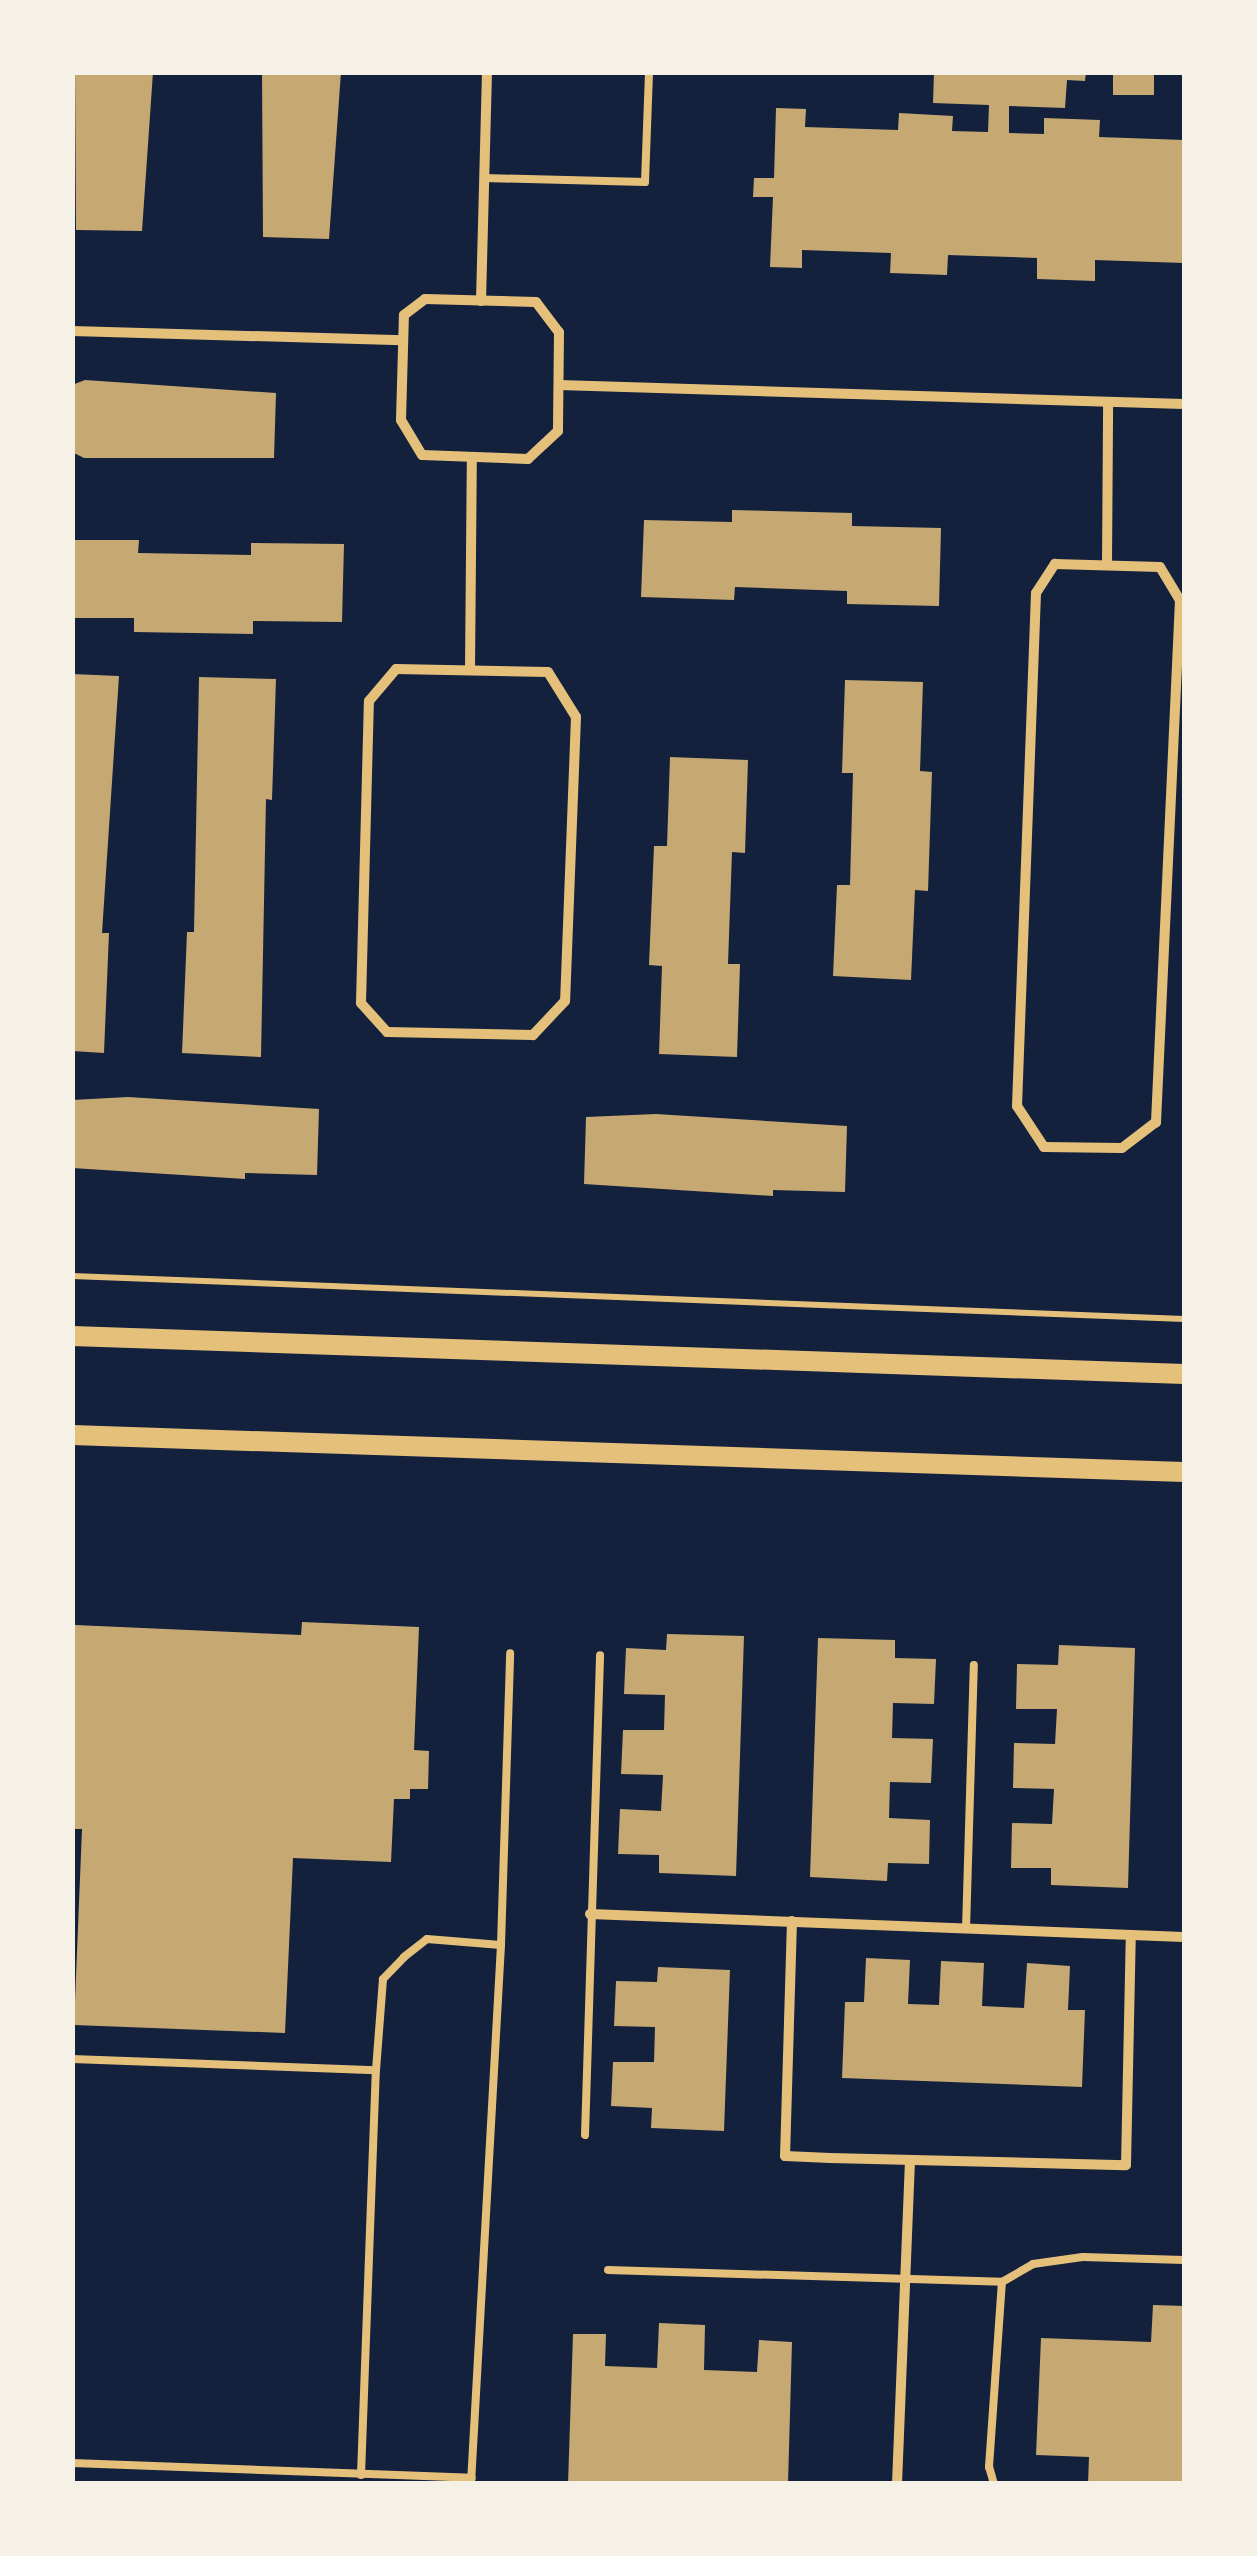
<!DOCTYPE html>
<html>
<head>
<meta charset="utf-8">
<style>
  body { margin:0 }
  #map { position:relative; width:1257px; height:2556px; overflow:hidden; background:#14213d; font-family:Mulish,sans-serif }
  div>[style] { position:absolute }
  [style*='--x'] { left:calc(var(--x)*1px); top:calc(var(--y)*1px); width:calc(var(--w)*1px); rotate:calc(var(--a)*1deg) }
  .building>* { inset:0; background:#c6a872; transform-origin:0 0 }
  .path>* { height:6px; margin:-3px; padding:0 3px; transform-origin:3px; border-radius:3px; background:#e5c07b }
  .service>* { height:8px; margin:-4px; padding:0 4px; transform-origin:4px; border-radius:4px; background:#e5c07b }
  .minor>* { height:10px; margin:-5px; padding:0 5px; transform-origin:5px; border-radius:5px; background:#e5c07b }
  .secondary>* { height:20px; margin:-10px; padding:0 10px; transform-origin:10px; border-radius:10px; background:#e5c07b }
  span { translate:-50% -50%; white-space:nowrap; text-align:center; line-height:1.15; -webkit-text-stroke:10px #f6f1e7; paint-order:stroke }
  .frame { position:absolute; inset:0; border:75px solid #f6f1e7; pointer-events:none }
</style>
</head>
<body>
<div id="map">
  <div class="building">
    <i style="clip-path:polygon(75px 72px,153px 72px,142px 231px,76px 230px)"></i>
    <i style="clip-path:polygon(262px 72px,341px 72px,329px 239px,263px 237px)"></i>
    <i style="clip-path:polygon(934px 72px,1086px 72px,1085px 81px,1067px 80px,1065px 108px,1009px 106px,1009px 133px,1044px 134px,1044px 118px,1100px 120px,1099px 137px,1184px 140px,1184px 263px,1095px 260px,1095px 281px,1037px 279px,1037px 258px,948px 255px,947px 275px,890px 273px,891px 253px,802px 250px,802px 268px,770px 267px,773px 197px,753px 197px,754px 178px,774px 178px,776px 108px,806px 109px,805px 127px,898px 130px,899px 113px,953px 116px,952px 131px,988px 132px,989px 105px,933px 103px)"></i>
    <i style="left:1113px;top:72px;width:41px;height:23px"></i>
    <i style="clip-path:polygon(85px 380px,276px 393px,274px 458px,84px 458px,72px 452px,72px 385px)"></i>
    <i style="clip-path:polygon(732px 510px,852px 513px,852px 526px,941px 528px,939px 606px,847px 604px,847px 591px,735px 587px,734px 600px,641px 597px,644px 520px,732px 522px)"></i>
    <i style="clip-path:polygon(72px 540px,139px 540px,138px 553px,251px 555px,251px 543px,344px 544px,342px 622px,253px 621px,253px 634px,134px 632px,134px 618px,72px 618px)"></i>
    <i style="clip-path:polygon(72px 674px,119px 676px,102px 933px,109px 933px,104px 1053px,72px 1051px)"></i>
    <i style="clip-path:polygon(199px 677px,276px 679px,272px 800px,266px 799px,261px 1057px,182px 1053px,187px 932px,194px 932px)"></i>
    <i style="clip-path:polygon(845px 680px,923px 682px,920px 771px,932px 772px,928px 891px,915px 890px,911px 980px,833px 976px,837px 885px,850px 885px,853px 773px,842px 773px)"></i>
    <i style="clip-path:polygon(670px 757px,748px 760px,745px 853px,732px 852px,728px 964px,740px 964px,737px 1057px,659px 1054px,662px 966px,649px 965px,654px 846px,667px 846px)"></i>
    <i style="clip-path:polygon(128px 1097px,319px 1109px,317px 1175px,245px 1173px,245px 1179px,72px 1168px,72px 1100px)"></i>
    <i style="clip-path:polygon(656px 1114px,847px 1126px,845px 1192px,773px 1190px,773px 1196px,584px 1184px,586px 1117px)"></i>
    <i style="clip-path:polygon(302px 1622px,419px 1627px,414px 1750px,429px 1751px,428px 1789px,410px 1789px,410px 1799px,394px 1799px,391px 1862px,293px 1858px,285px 2033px,74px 2025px,82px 1829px,72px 1829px,75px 1625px,301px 1635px)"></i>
    <i style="clip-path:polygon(667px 1634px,744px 1636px,736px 1876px,659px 1873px,659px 1855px,618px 1854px,620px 1809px,661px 1811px,663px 1775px,621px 1774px,623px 1730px,664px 1730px,665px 1695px,624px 1694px,626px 1648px,666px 1650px)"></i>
    <i style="clip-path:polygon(818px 1638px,895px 1640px,895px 1658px,936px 1659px,934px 1704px,893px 1703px,892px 1738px,933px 1739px,931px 1783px,890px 1782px,889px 1818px,930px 1820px,929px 1864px,888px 1863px,887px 1881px,810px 1877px)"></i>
    <i style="clip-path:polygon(1059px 1645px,1135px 1648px,1128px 1888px,1051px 1885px,1051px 1868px,1011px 1868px,1012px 1823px,1052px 1824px,1054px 1789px,1013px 1788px,1014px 1743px,1055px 1744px,1057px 1709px,1016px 1709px,1017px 1664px,1058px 1665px)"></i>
    <i style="clip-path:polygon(866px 1958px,910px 1960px,908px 2004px,939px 2005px,941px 1961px,984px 1963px,982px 2006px,1024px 2008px,1027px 1963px,1070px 1966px,1068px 2010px,1085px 2010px,1082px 2087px,842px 2078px,845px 2002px,864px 2002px)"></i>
    <i style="clip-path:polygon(658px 1967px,730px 1970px,724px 2131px,651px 2128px,652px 2108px,611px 2106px,613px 2062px,654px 2062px,655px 2027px,614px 2026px,616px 1981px,657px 1982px)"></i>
    <i style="clip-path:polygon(1153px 2305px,1184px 2306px,1184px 2484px,1088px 2484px,1089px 2457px,1036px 2455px,1041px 2338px,1151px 2342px)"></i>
    <i style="clip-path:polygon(659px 2323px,705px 2325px,704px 2370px,757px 2372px,759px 2340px,792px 2342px,788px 2484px,568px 2484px,573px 2334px,606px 2334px,605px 2366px,657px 2368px)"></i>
  </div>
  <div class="path">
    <i style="--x:72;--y:1276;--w:1113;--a:2.21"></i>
  </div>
  <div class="service">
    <i style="--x:484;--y:178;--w:161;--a:1.4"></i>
    <i style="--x:645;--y:182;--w:110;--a:-87.9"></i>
    <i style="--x:966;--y:1929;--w:264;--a:-88.3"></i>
    <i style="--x:501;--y:1945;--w:292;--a:-88.2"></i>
    <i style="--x:72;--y:2059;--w:304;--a:2.1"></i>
    <i style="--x:376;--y:2070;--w:91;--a:-85.6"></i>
    <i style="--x:383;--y:1979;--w:30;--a:-46"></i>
    <i style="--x:404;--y:1957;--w:29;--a:-38"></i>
    <i style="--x:427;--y:1939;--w:74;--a:4.6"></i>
    <i style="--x:501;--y:1945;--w:540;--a:93.19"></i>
    <i style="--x:585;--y:2135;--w:480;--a:-88.2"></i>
    <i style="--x:608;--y:2270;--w:394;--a:1.7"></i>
    <i style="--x:72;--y:2463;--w:400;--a:2.1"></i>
    <i style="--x:361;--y:2475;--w:405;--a:-87.9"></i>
    <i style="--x:994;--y:2484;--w:18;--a:-106"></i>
    <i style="--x:989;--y:2467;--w:185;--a:-86"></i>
    <i style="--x:1002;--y:2282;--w:36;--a:-30"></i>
    <i style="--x:1033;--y:2264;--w:50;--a:-8"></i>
    <i style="--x:1083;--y:2257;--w:101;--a:1.7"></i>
  </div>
  <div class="minor">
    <i style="--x:425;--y:299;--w:111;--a:1.5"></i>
    <i style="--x:536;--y:302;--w:38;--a:53"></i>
    <i style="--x:559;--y:332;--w:99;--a:90.6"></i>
    <i style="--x:558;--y:431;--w:41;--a:137"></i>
    <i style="--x:528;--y:459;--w:106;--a:-177.8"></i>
    <i style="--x:422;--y:455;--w:41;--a:-121"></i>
    <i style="--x:401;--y:420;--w:105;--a:-88.4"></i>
    <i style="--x:404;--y:315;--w:26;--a:-37"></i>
    <i style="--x:481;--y:301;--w:229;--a:-88.5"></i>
    <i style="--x:72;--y:331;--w:331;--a:1.6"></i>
    <i style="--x:559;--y:385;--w:625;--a:1.74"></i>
    <i style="--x:1055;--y:564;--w:105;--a:1.6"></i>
    <i style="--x:1160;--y:567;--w:39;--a:59"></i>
    <i style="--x:1180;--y:600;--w:523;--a:92.63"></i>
    <i style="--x:1156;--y:1122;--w:43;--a:142.6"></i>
    <i style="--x:1122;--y:1148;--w:78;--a:-179.3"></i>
    <i style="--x:1044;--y:1147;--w:49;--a:-123.4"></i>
    <i style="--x:1017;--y:1106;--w:513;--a:-87.88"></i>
    <i style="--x:1036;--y:593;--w:35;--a:-57"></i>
    <i style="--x:1107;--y:564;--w:160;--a:-89.6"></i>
    <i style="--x:396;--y:669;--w:152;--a:1.1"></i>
    <i style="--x:548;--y:672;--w:53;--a:58.1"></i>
    <i style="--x:576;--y:717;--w:284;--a:92.2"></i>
    <i style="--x:565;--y:1001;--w:47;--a:133.3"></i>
    <i style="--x:533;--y:1035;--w:146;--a:-178.8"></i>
    <i style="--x:387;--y:1032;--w:39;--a:-132"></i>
    <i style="--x:361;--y:1003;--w:302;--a:-88.5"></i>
    <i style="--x:369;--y:701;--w:42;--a:-49.8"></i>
    <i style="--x:470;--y:669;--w:211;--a:-89.5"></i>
    <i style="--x:590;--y:1914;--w:594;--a:2.22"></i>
    <i style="--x:792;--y:1921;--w:235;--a:91.7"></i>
    <i style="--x:785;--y:2156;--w:45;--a:2.5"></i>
    <i style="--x:830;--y:2158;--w:296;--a:1.4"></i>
    <i style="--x:1126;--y:2165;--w:230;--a:-88.8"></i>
    <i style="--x:897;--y:2484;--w:323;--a:-87.7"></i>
  </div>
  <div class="secondary">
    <i style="--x:72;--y:1336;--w:1113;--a:1.96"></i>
    <i style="--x:72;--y:1435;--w:1113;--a:1.91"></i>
  </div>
  <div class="frame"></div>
</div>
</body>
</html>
